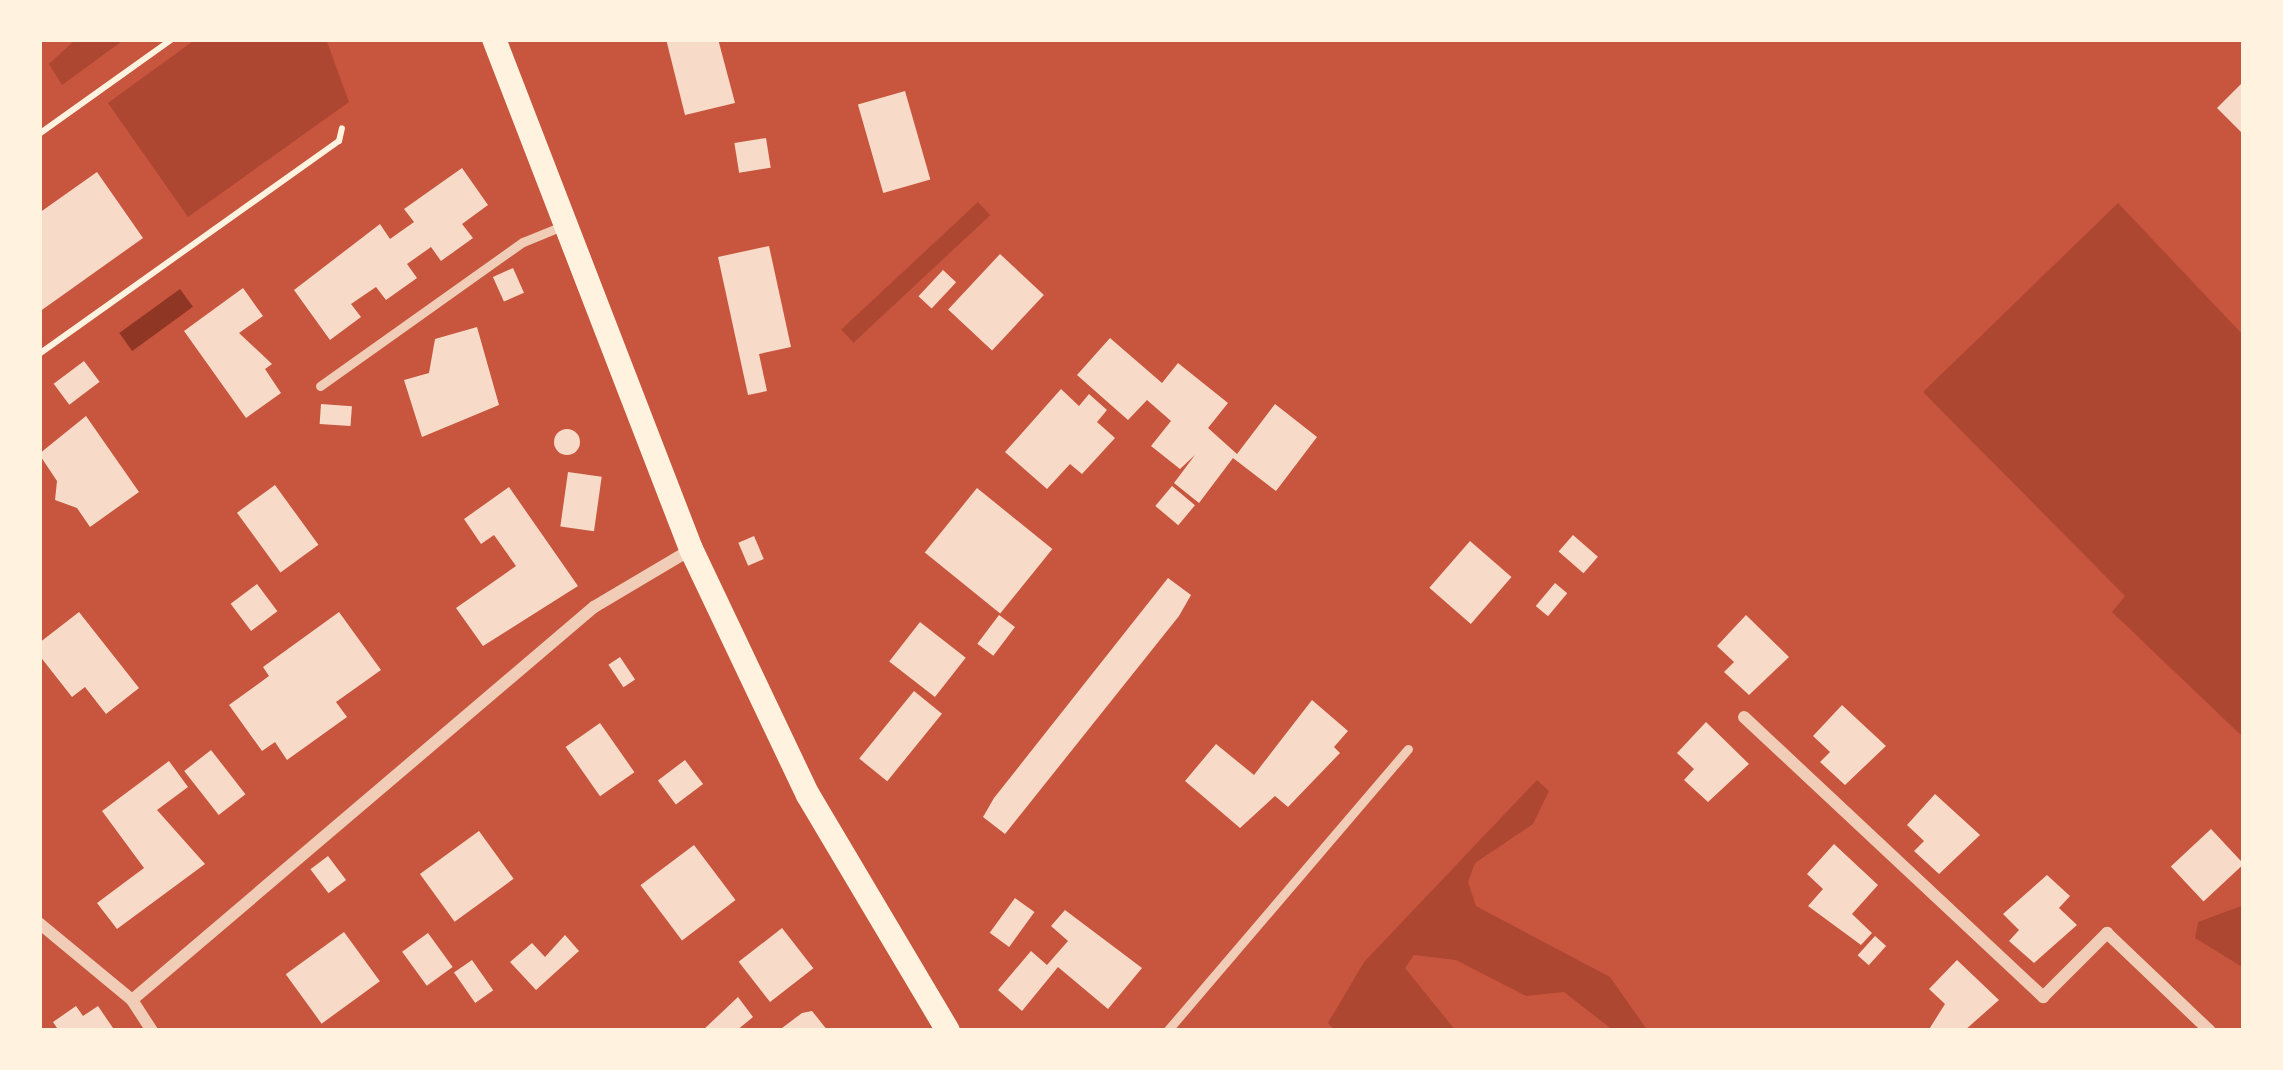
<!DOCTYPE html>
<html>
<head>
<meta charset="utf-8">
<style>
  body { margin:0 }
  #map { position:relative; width:2283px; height:1070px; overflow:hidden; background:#c8553d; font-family:Ubuntu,sans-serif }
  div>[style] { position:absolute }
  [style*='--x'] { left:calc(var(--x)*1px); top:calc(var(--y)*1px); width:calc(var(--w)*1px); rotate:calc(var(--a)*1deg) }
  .green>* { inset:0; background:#ae4732; transform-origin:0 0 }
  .water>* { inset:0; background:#8f3625; transform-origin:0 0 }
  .building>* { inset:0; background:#f7dbc8; transform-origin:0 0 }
  .round { border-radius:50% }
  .path>* { height:6px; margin:-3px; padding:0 3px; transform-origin:3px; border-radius:3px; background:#fff3e0 }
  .service>* { height:9px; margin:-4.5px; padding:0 4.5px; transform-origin:4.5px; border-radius:4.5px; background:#f1ccb7 }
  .minor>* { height:12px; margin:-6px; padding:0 6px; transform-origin:6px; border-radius:6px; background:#f1ccb7 }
  .secondary>* { height:24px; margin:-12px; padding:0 12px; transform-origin:12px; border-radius:12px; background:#fff3e0 }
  span { translate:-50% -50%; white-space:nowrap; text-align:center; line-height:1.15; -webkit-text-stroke:10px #fff3e0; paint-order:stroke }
  .frame { position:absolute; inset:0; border:42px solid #fff3e0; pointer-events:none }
</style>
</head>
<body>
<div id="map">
  <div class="green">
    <i style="clip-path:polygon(76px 39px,125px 39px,62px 85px,49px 64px)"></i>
    <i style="clip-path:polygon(196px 39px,326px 39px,349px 102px,188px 217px,108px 103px)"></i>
    <i style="left:978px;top:202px;width:18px;height:187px;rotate:47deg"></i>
    <i style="clip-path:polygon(2118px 203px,2244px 336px,2244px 738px,2112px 612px,2125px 596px,1923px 392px)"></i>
    <i style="clip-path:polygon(1537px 780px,1549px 791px,1533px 824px,1475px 863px,1468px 882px,1476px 906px,1610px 977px,1648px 1031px,1614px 1031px,1564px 992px,1526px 996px,1456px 960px,1414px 955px,1405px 968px,1456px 1031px,1335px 1031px,1328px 1023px,1364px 962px)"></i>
    <i style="clip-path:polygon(2244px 905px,2244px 968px,2195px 938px,2198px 922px)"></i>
  </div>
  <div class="water">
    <i style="left:180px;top:289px;width:22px;height:75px;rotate:54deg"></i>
  </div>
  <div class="building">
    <i style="clip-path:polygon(666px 39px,718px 39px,735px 103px,685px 115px)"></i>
    <i style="clip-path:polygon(2244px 81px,2244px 135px,2217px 108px)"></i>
    <i style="left:905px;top:91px;width:92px;height:49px;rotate:74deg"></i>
    <i style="left:766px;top:138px;width:30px;height:32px;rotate:81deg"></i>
    <i style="clip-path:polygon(462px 168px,488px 205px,462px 224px,473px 238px,441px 261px,431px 247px,407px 264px,417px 278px,386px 300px,376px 287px,351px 304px,361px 317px,330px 340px,294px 290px,380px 224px,390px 239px,414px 222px,404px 209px)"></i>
    <i style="clip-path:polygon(97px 172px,143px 238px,39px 312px,39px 213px)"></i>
    <i style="clip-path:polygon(769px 246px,791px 347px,759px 354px,767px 391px,748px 395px,718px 257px)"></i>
    <i style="left:1000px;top:254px;width:60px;height:76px;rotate:43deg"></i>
    <i style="left:513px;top:268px;width:27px;height:22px;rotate:66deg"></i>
    <i style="left:943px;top:270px;width:18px;height:36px;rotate:43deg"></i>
    <i style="clip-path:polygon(243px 288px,263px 316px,239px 333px,272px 364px,265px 369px,281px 393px,246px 418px,184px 331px)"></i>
    <i style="clip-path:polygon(477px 327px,499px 405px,422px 437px,404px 380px,429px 373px,435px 339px)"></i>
    <i style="clip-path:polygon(1110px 338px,1162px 383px,1178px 363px,1228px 403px,1208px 428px,1237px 454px,1275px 404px,1317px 437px,1276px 491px,1233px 458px,1199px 503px,1174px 483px,1195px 455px,1180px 469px,1151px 446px,1171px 421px,1147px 400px,1128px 420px,1077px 375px)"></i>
    <i style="left:84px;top:361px;width:26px;height:38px;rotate:53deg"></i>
    <i style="clip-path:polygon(1061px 389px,1079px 406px,1089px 394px,1107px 410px,1097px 422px,1115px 438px,1082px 474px,1070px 464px,1047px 489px,1005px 452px)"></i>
    <i style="left:321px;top:404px;width:31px;height:20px;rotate:4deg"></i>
    <i style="clip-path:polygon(86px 416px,139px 492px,90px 527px,77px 508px,55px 500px,57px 481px,39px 454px)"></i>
    <i class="round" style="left:554px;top:429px;width:26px;height:26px"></i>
    <i style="left:568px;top:472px;width:34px;height:55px;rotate:8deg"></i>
    <i style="left:275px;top:485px;width:74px;height:47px;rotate:54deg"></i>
    <i style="left:1172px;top:486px;width:30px;height:26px;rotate:40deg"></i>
    <i style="clip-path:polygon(509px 487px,578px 586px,483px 646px,456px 608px,516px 566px,494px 535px,481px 544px,464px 519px)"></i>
    <i style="left:977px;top:488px;width:97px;height:83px;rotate:39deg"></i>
    <i style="left:1573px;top:535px;width:33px;height:22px;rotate:41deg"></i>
    <i style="left:754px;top:536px;width:25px;height:17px;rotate:67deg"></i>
    <i style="left:1470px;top:541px;width:55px;height:62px;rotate:41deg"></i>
    <i style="clip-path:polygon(1168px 578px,1191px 595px,1179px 616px,1005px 834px,983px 817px,994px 798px)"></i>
    <i style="left:1555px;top:583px;width:16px;height:30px;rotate:40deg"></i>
    <i style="left:257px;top:584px;width:34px;height:33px;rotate:53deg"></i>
    <i style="clip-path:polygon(79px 612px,139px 688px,106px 714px,85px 687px,72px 697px,39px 655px,39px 643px)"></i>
    <i style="clip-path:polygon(339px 612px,381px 670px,336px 702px,347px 717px,287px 760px,275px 742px,262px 751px,229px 705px,269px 676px,263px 667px)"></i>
    <i style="left:999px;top:615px;width:20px;height:36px;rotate:37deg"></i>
    <i style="clip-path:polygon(1746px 615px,1789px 657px,1749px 695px,1724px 672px,1734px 662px,1717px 646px)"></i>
    <i style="left:920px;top:622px;width:58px;height:50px;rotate:38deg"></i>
    <i style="left:620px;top:657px;width:27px;height:14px;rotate:56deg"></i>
    <i style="left:914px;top:691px;width:36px;height:87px;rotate:39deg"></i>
    <i style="clip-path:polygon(1312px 700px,1348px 731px,1334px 747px,1340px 753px,1288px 807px,1275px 796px,1240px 828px,1185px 781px,1216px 744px,1254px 775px)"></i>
    <i style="clip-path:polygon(1842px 705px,1886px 746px,1845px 785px,1820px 762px,1830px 752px,1813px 736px)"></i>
    <i style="clip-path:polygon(1706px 722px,1749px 764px,1708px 802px,1684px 780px,1694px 769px,1677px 753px)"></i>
    <i style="left:600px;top:723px;width:60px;height:42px;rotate:55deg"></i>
    <i style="left:211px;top:750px;width:56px;height:34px;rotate:52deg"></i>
    <i style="left:685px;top:760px;width:30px;height:34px;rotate:53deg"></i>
    <i style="clip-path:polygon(169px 761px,188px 787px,157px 810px,205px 864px,117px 929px,97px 903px,144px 868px,102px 811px)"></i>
    <i style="clip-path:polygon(1935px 794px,1980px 835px,1939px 874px,1914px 851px,1924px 841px,1907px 825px)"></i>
    <i style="left:2211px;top:829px;width:48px;height:55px;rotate:47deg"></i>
    <i style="left:479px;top:831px;width:59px;height:73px;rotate:54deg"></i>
    <i style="clip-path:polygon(1834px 844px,1878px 885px,1852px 914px,1872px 933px,1861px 945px,1808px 906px,1823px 889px,1807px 874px)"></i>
    <i style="left:694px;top:845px;width:69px;height:67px;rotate:53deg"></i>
    <i style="left:328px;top:856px;width:30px;height:22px;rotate:53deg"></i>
    <i style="clip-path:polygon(2047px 875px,2070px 896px,2059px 908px,2077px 925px,2034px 963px,2009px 941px,2019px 930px,2003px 914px)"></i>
    <i style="left:1015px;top:898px;width:24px;height:43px;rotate:36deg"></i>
    <i style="clip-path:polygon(1065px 910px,1142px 968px,1108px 1009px,1058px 967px,1022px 1011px,998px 990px,1031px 951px,1047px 965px,1068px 941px,1051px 926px)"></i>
    <i style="left:782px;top:928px;width:51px;height:55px;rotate:52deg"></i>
    <i style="left:344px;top:932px;width:61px;height:72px;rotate:54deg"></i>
    <i style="left:428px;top:933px;width:42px;height:32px;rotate:54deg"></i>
    <i style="clip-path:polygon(565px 935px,579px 951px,536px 990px,510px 962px,532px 943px,545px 957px)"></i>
    <i style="left:1875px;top:936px;width:15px;height:26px;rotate:42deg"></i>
    <i style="left:472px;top:960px;width:37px;height:22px;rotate:55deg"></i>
    <i style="clip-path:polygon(1957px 960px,1999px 1000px,1964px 1031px,1928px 1031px,1945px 1004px,1929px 989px)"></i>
    <i style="clip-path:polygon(738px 997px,753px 1017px,736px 1031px,702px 1031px)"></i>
    <i style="clip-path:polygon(76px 1006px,83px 1016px,98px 1006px,115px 1031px,59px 1031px,53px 1022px)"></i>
    <i style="clip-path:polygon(812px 1011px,828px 1031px,778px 1031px,802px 1013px)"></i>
  </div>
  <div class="path">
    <i style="--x:39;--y:134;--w:163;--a:-35.5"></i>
    <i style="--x:39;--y:354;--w:368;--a:-35.4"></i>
    <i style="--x:339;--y:141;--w:13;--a:-77"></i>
  </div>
  <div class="service">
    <i style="--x:320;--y:386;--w:249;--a:-35.4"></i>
    <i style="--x:523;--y:242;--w:42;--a:-22.3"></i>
    <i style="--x:1167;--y:1031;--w:371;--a:-49.5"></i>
  </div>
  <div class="minor">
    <i style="--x:1744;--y:717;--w:410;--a:43.1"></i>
    <i style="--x:2043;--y:997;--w:91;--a:-45"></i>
    <i style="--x:2107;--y:933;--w:142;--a:43.6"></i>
    <i style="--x:39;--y:923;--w:121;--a:39.6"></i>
    <i style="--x:132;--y:1000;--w:37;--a:57"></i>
    <i style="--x:132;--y:1000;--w:607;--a:-40.39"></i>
    <i style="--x:594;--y:607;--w:112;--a:-30.7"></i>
  </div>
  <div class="secondary">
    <i style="--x:494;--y:39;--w:547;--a:68.88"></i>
    <i style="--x:691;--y:549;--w:272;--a:64.6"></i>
    <i style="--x:808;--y:795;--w:274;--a:59.3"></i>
  </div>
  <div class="frame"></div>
</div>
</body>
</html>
